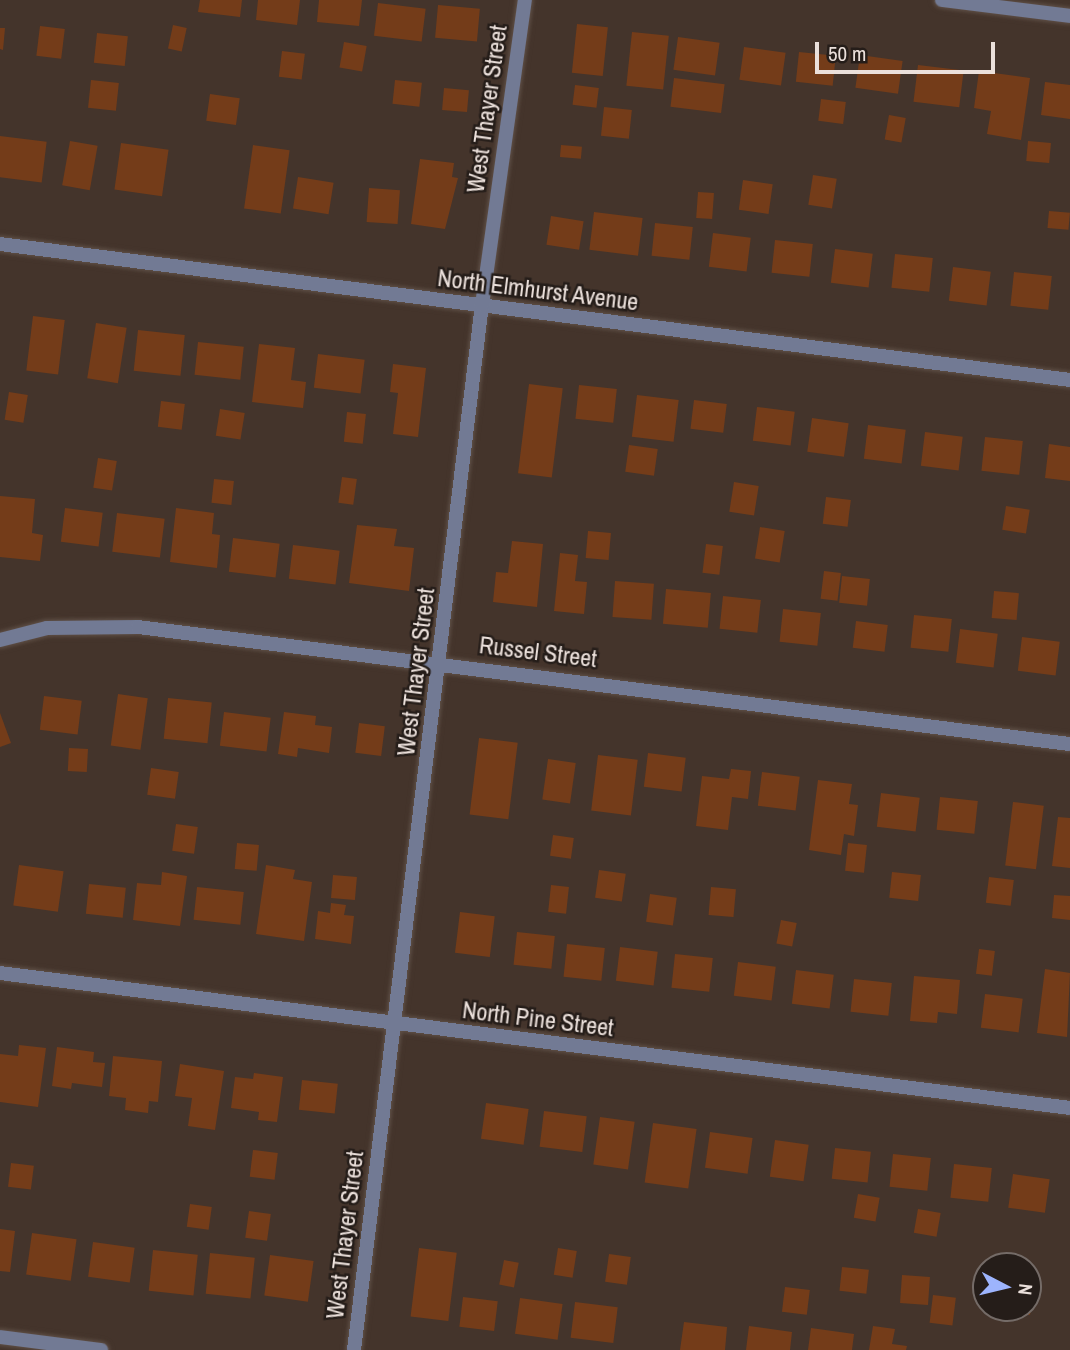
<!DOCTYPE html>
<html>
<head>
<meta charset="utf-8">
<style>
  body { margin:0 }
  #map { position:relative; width:1070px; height:1350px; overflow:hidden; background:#44342b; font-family:"Archivo Narrow",sans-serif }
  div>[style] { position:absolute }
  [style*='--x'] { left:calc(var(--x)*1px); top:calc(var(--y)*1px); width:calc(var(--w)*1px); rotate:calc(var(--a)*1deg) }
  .building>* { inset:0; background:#743c19; transform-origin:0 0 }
  .roads { filter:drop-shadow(0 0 2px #5f5047) drop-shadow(0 0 2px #5f5047) }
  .minor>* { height:14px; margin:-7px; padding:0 7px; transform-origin:7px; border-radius:7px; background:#727a94 }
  span { translate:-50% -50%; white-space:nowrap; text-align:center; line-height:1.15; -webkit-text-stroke:5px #251d19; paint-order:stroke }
  .street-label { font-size:24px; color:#ebe0db }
  .north { position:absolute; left:972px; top:1252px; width:70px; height:70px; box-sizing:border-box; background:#251d19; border:2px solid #746b67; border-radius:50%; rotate:97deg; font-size:19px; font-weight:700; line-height:28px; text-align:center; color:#ebe0db }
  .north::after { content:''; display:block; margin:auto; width:24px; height:32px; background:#9db4fd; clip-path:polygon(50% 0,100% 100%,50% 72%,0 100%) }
  .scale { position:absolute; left:815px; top:42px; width:180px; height:32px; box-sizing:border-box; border:4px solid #ebe0db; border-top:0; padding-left:9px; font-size:21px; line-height:24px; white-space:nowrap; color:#ebe0db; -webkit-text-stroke:5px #251d19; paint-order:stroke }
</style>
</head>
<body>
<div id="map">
  <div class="building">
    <i style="clip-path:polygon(200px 0,242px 0,240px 17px,198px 12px)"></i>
    <i style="clip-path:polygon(258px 0,300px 0,297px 25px,256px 20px)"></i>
    <i style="clip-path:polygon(319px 0,362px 0,359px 26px,317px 22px)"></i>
    <i style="left:378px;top:3px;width:48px;height:33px;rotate:7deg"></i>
    <i style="left:438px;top:5px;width:42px;height:33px;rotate:5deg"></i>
    <i style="left:577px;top:24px;width:31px;height:49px;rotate:6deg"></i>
    <i style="left:173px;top:25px;width:14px;height:24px;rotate:12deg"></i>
    <i style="left:40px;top:26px;width:25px;height:30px;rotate:7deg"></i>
    <i style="clip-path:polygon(0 28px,5px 28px,3px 50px,0 49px)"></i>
    <i style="left:632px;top:32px;width:37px;height:54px;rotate:6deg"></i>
    <i style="left:97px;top:33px;width:31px;height:30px;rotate:6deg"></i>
    <i style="left:678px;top:37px;width:42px;height:33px;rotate:8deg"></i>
    <i style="left:344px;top:42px;width:23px;height:26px;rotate:10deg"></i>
    <i style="left:744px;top:47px;width:42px;height:33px;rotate:8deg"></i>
    <i style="left:282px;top:51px;width:23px;height:26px;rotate:7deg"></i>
    <i style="left:799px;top:52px;width:37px;height:30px;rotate:6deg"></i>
    <i style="left:860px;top:55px;width:43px;height:33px;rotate:8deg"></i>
    <i style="left:918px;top:65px;width:46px;height:37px;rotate:7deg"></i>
    <i style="clip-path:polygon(979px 71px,1030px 78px,1021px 140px,987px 134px,991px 111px,974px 108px)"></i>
    <i style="left:674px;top:78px;width:51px;height:29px;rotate:7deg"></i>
    <i style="left:91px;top:80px;width:28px;height:28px;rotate:6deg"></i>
    <i style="left:395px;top:80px;width:27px;height:24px;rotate:6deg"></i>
    <i style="clip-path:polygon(1045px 82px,1070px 85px,1070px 119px,1041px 115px)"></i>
    <i style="left:575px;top:85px;width:24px;height:20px;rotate:7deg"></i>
    <i style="left:444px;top:88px;width:25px;height:22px;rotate:5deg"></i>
    <i style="left:210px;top:94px;width:30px;height:27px;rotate:8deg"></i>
    <i style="left:821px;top:99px;width:25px;height:22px;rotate:7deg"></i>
    <i style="left:604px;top:107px;width:28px;height:29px;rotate:6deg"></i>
    <i style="left:889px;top:115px;width:17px;height:25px;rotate:10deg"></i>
    <i style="left:0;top:136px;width:47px;height:41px;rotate:7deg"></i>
    <i style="left:70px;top:141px;width:28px;height:45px;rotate:10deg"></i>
    <i style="left:1028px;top:141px;width:23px;height:20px;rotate:5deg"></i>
    <i style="left:121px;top:143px;width:48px;height:47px;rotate:8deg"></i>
    <i style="left:253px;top:145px;width:37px;height:64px;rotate:8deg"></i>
    <i style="left:561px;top:145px;width:21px;height:12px;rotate:5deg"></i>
    <i style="clip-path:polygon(420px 159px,454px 163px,452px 177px,458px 178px,445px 229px,411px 224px)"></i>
    <i style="left:813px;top:175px;width:24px;height:30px;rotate:9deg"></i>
    <i style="left:298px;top:177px;width:36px;height:32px;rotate:9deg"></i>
    <i style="left:743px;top:180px;width:30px;height:30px;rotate:8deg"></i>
    <i style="left:369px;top:188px;width:31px;height:34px;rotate:4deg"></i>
    <i style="left:698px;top:192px;width:16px;height:26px;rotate:4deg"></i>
    <i style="left:1049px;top:211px;width:21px;height:17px;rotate:5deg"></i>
    <i style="left:594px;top:212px;width:49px;height:38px;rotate:7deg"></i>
    <i style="left:551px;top:216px;width:33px;height:29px;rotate:9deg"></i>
    <i style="left:655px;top:223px;width:38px;height:33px;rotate:6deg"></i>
    <i style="left:713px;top:233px;width:38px;height:34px;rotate:7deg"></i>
    <i style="left:775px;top:240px;width:38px;height:33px;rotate:6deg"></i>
    <i style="left:835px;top:249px;width:38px;height:34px;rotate:7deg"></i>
    <i style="left:895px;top:254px;width:38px;height:34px;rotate:6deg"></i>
    <i style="left:953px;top:267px;width:38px;height:34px;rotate:7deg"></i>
    <i style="left:1014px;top:272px;width:38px;height:34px;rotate:6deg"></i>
    <i style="left:33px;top:316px;width:32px;height:55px;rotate:7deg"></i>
    <i style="left:96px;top:323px;width:31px;height:56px;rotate:9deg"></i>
    <i style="left:138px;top:330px;width:47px;height:41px;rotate:6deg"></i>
    <i style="left:198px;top:342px;width:46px;height:33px;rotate:6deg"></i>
    <i style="clip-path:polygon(259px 344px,295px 348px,291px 380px,306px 382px,303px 408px,252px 402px)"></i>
    <i style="left:318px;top:354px;width:47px;height:34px;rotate:7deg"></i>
    <i style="clip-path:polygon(393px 364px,426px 368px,418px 437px,393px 434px,398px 393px,390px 392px)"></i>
    <i style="left:529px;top:384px;width:34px;height:90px;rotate:7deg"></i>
    <i style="left:579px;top:385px;width:38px;height:34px;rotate:6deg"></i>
    <i style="left:9px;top:392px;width:19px;height:28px;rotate:9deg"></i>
    <i style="left:637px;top:395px;width:42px;height:42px;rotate:7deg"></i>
    <i style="left:694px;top:400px;width:33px;height:29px;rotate:7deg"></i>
    <i style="left:161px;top:401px;width:24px;height:26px;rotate:7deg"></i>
    <i style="left:757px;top:407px;width:38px;height:34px;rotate:7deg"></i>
    <i style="left:220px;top:409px;width:25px;height:27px;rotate:9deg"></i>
    <i style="left:347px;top:412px;width:19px;height:30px;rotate:6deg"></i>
    <i style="left:812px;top:418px;width:37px;height:34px;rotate:8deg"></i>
    <i style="left:868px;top:425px;width:38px;height:34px;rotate:7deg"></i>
    <i style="left:925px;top:432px;width:38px;height:34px;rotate:7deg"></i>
    <i style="left:985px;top:437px;width:38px;height:34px;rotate:6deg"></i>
    <i style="clip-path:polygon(1049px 444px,1070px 447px,1070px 481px,1045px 478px)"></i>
    <i style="left:629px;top:445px;width:29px;height:27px;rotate:8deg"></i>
    <i style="left:98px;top:458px;width:19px;height:30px;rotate:9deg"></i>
    <i style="left:342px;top:477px;width:15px;height:26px;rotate:8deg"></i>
    <i style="left:214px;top:479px;width:20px;height:24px;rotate:6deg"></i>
    <i style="left:734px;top:482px;width:25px;height:30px;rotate:9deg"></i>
    <i style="clip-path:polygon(0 496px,35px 499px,32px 533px,43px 535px,40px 561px,0 557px)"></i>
    <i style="left:826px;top:497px;width:25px;height:27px;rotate:7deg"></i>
    <i style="left:1006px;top:506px;width:24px;height:24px;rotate:9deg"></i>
    <i style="left:65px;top:508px;width:38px;height:34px;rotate:7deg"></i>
    <i style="clip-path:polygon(176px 508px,214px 513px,212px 534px,220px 535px,217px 568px,170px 562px)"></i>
    <i style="left:117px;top:513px;width:48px;height:39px;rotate:7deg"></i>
    <i style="clip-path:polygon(357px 525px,397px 529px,394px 546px,414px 548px,409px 591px,349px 583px)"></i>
    <i style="left:760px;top:527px;width:25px;height:32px;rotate:9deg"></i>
    <i style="left:588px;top:531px;width:23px;height:27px;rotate:5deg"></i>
    <i style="left:233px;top:538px;width:47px;height:34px;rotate:7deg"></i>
    <i style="clip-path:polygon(512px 541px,543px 544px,537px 607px,493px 602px,496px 572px,508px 573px)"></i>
    <i style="left:706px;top:544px;width:17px;height:29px;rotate:7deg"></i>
    <i style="left:293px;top:545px;width:47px;height:34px;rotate:7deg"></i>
    <i style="clip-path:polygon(560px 553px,578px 555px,575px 581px,587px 582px,584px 614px,554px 611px)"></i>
    <i style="left:824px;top:571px;width:17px;height:28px;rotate:7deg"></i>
    <i style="left:842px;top:576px;width:28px;height:27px;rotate:6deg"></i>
    <i style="left:615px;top:581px;width:39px;height:36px;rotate:4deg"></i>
    <i style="left:666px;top:589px;width:45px;height:35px;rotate:5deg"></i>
    <i style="left:994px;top:591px;width:25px;height:27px;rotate:5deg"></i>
    <i style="left:723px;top:596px;width:38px;height:33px;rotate:6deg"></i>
    <i style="left:783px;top:609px;width:38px;height:33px;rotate:6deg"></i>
    <i style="left:914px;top:615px;width:38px;height:33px;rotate:6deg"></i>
    <i style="left:856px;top:621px;width:32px;height:27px;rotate:7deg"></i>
    <i style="left:960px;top:629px;width:38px;height:34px;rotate:7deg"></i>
    <i style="left:1022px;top:637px;width:38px;height:34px;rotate:7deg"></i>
    <i style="left:118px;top:694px;width:30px;height:52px;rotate:8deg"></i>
    <i style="left:44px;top:696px;width:38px;height:34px;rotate:7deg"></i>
    <i style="left:168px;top:698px;width:44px;height:41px;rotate:6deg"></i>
    <i style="left:224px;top:712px;width:47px;height:34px;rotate:7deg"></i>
    <i style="clip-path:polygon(284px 712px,316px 716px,315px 725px,332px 727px,329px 753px,298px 748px,297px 757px,278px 754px)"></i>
    <i style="clip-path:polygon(0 713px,11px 743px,0 747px)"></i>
    <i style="left:359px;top:723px;width:26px;height:30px;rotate:7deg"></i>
    <i style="left:479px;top:738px;width:39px;height:77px;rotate:7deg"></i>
    <i style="left:69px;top:748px;width:19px;height:23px;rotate:3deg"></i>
    <i style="left:648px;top:753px;width:38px;height:34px;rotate:7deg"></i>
    <i style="left:598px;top:755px;width:40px;height:56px;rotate:7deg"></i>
    <i style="left:548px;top:759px;width:28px;height:41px;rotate:8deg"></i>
    <i style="left:151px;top:768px;width:28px;height:27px;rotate:8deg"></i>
    <i style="clip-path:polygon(731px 769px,751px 771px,748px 799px,732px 797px,728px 830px,696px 826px,702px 776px,729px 779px)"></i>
    <i style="left:762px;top:772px;width:38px;height:34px;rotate:7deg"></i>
    <i style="clip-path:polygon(818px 780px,852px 784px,849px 804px,858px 805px,854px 836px,844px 834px,841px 855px,809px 850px)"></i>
    <i style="left:881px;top:793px;width:39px;height:34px;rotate:7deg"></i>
    <i style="left:940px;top:797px;width:38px;height:33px;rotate:6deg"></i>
    <i style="left:1013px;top:802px;width:31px;height:64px;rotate:7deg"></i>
    <i style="clip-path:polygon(1058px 817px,1070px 818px,1070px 868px,1052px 866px)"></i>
    <i style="left:176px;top:824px;width:22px;height:27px;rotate:8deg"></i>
    <i style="left:553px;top:835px;width:21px;height:21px;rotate:8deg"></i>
    <i style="left:237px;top:843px;width:22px;height:26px;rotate:5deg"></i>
    <i style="left:848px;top:843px;width:19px;height:28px;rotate:6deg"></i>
    <i style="left:19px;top:865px;width:45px;height:41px;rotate:8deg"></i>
    <i style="clip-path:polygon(266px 865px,295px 870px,293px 879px,312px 882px,304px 941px,256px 934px)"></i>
    <i style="left:599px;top:870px;width:27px;height:28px;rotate:8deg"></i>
    <i style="clip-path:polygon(162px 872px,187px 876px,180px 926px,133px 920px,137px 883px,161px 885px)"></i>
    <i style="left:892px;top:872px;width:29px;height:26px;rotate:6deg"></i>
    <i style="left:333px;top:875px;width:24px;height:23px;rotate:5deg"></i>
    <i style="left:989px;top:877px;width:25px;height:26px;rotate:7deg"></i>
    <i style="left:89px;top:884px;width:37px;height:30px;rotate:6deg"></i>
    <i style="left:551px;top:885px;width:18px;height:27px;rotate:6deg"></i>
    <i style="left:197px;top:887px;width:47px;height:33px;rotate:6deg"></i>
    <i style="left:711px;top:887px;width:25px;height:28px;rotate:5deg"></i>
    <i style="left:650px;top:894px;width:27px;height:28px;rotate:8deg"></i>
    <i style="clip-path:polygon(1054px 895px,1070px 896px,1070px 920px,1052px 918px)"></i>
    <i style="clip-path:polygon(331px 903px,346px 905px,344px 915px,354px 916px,351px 944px,315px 939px,318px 911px,330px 913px)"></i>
    <i style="left:460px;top:912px;width:35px;height:41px;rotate:7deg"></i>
    <i style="left:781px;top:920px;width:16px;height:24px;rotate:11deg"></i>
    <i style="left:517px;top:932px;width:38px;height:33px;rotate:6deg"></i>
    <i style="left:567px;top:944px;width:38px;height:33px;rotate:6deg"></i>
    <i style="left:620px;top:947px;width:38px;height:34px;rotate:7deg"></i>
    <i style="left:979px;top:949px;width:16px;height:25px;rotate:7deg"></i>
    <i style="left:675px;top:954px;width:38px;height:34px;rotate:6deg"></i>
    <i style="left:738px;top:962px;width:38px;height:34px;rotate:7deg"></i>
    <i style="clip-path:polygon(1045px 969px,1070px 973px,1067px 1037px,1037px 1033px)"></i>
    <i style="left:796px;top:970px;width:38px;height:34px;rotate:7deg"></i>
    <i style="clip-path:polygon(914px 976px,960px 980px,957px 1014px,938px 1012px,937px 1023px,910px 1021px)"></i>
    <i style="left:854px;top:979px;width:38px;height:33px;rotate:6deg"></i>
    <i style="left:985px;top:994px;width:38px;height:34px;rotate:7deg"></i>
    <i style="clip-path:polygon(19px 1045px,46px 1048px,38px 1107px,0 1102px,0 1054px,18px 1056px)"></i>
    <i style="clip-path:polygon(57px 1047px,94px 1052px,93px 1062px,105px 1063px,102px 1087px,72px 1083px,71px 1089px,52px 1086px)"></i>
    <i style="clip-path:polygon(113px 1056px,162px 1061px,158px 1102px,149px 1101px,148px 1113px,125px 1110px,126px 1098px,109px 1096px)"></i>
    <i style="clip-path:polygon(180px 1064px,224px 1071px,215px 1130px,188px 1126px,192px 1098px,175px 1096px)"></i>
    <i style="clip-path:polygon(254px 1073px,283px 1077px,277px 1122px,258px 1120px,259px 1112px,231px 1108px,235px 1077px,253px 1079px)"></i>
    <i style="left:302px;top:1080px;width:36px;height:30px;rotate:6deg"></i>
    <i style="left:486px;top:1103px;width:43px;height:36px;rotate:8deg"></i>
    <i style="left:544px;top:1111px;width:43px;height:36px;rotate:7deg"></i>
    <i style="left:600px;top:1117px;width:35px;height:48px;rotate:8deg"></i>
    <i style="left:653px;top:1123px;width:44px;height:60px;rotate:8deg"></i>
    <i style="left:710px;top:1132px;width:43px;height:36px;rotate:8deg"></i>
    <i style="left:775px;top:1140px;width:34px;height:37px;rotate:8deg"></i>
    <i style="left:835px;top:1148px;width:36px;height:31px;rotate:6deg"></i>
    <i style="left:253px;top:1150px;width:25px;height:27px;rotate:7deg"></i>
    <i style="left:893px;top:1154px;width:38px;height:33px;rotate:6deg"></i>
    <i style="left:11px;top:1163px;width:23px;height:24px;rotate:7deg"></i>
    <i style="left:954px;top:1164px;width:38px;height:34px;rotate:6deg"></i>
    <i style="left:1013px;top:1174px;width:37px;height:34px;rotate:8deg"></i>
    <i style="left:858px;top:1194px;width:22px;height:24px;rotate:10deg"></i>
    <i style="left:190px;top:1204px;width:22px;height:23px;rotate:8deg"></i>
    <i style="left:918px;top:1209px;width:23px;height:24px;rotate:10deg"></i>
    <i style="left:249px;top:1211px;width:22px;height:27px;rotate:8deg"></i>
    <i style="clip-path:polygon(0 1229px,15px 1231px,10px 1272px,0 1271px)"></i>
    <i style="left:32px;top:1233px;width:45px;height:42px;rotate:8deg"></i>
    <i style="left:93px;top:1242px;width:42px;height:35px;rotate:8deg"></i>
    <i style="left:419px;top:1248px;width:38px;height:69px;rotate:7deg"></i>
    <i style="left:558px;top:1248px;width:19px;height:27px;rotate:9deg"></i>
    <i style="left:153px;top:1250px;width:45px;height:41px;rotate:6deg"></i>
    <i style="left:210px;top:1253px;width:45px;height:41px;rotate:6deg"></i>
    <i style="left:609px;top:1254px;width:22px;height:28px;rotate:8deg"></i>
    <i style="left:270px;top:1255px;width:44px;height:41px;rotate:8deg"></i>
    <i style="left:504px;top:1260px;width:15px;height:25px;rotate:11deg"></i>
    <i style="left:842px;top:1267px;width:27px;height:24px;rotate:6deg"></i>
    <i style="left:902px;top:1275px;width:28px;height:28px;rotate:4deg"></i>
    <i style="left:785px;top:1287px;width:25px;height:25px;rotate:7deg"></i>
    <i style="clip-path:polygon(1028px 1290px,1034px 1290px,1030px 1315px,1002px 1311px,1028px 1308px)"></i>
    <i style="left:933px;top:1295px;width:23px;height:28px;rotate:7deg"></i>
    <i style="left:463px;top:1297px;width:35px;height:30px;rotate:7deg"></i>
    <i style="left:520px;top:1298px;width:43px;height:36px;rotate:8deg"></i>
    <i style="left:575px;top:1302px;width:43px;height:36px;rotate:7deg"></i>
    <i style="clip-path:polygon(684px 1322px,727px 1327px,725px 1350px,680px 1350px)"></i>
    <i style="clip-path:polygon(749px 1326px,792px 1332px,790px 1350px,746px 1350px)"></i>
    <i style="clip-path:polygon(873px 1326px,895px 1329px,892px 1344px,907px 1346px,906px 1350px,869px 1350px)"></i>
    <i style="clip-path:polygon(811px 1328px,854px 1334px,852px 1350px,808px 1350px)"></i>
  </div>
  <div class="roads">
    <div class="minor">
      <i style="--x:942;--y:0;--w:129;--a:7.1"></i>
      <i style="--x:0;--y:244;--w:1079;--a:7.24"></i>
      <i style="--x:0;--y:640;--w:49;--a:-14.3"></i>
      <i style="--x:47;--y:628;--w:91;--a:-0.6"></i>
      <i style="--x:138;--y:627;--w:939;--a:7.16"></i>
      <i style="--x:0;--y:973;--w:1078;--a:7.19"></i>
      <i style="--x:0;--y:1337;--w:102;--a:7.3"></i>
      <i style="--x:354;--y:1350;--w:1053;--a:-83.02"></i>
      <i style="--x:482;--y:305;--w:308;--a:-82"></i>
    </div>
  </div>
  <div class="street-label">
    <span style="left:487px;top:109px;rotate:-82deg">West Thayer Street</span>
    <span style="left:538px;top:290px;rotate:7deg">North Elmhurst Avenue</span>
    <span style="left:538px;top:652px;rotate:7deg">Russel Street</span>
    <span style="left:416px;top:672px;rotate:-83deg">West Thayer Street</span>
    <span style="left:538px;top:1019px;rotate:7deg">North Pine Street</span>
    <span style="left:345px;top:1235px;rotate:-83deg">West Thayer Street</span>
  </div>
  <div class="north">N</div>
  <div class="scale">50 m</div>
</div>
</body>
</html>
